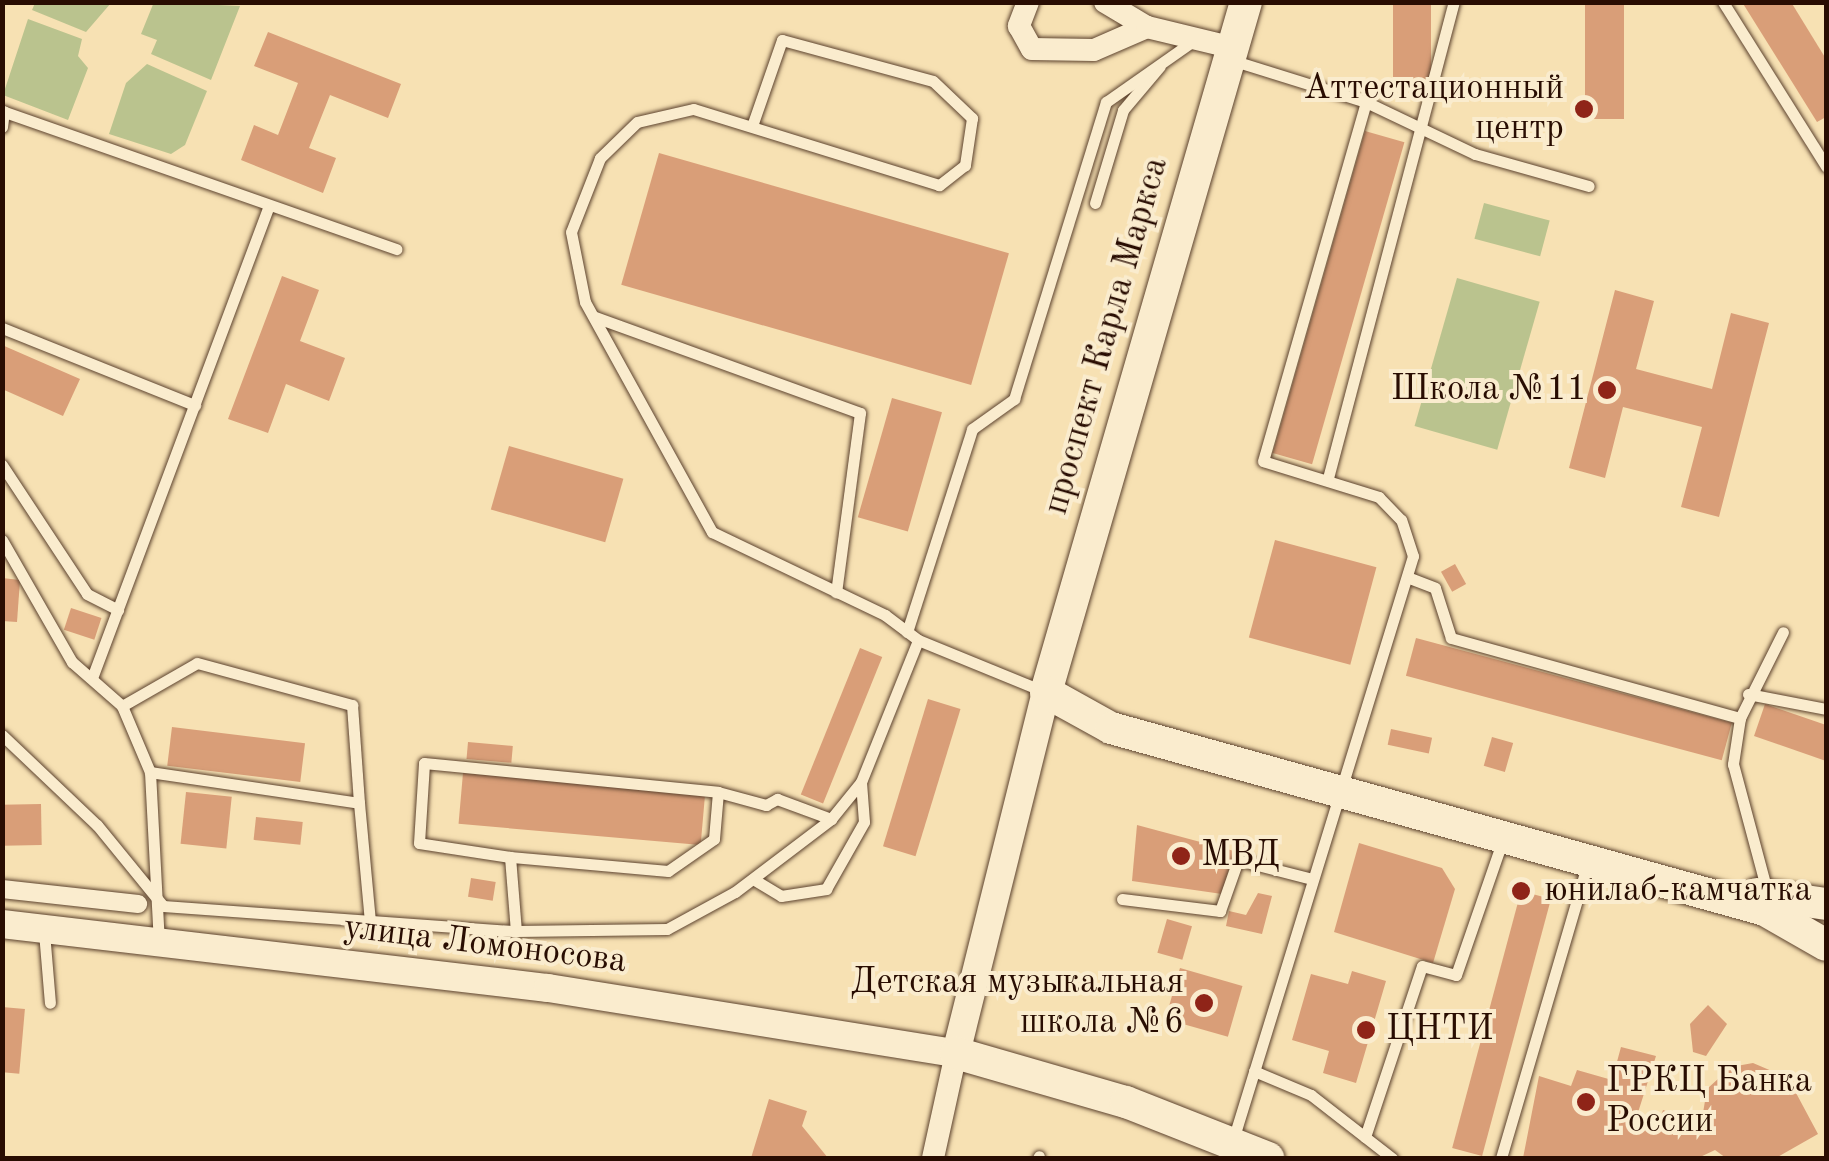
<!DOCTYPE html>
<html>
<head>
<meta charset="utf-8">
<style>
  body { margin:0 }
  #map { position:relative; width:1829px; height:1161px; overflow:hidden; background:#f7e1b3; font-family:"Old Standard TT",serif }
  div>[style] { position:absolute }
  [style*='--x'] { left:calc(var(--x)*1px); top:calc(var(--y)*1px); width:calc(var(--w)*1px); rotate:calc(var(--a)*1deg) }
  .green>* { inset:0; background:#bac38e; transform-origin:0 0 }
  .building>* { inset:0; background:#d99e78; transform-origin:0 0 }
  .roads { filter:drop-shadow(0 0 2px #5c422e) drop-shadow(0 0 2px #5c422e) }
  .service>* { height:11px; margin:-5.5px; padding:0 5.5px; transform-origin:5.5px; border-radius:5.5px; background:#faecce }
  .pedestrian>* { height:18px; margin:-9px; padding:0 9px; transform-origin:9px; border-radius:9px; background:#faecce }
  .minor>* { height:22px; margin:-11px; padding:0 11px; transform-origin:11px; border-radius:11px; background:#faecce }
  .tertiary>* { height:28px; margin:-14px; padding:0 14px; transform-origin:14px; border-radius:14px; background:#faecce }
  .secondary>* { height:32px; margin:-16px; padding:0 16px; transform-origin:16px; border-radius:16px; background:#faecce }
  .dots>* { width:28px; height:28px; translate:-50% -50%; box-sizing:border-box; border:5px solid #faecce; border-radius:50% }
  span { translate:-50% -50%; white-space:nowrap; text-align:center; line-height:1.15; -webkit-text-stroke:8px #faecce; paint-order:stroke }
  .poi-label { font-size:35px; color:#290d02 }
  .right { translate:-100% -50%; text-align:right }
  .left { translate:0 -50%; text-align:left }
  .street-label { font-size:35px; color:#290d02 }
  .frame { position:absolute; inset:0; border:5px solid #290d02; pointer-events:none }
</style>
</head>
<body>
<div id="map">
  <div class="green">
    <i style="clip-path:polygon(154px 2px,240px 6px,211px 80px,151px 54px,157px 40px,141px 34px)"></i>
    <i style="clip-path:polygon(35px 3px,35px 2px,111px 3px,86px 32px,32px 10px)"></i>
    <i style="clip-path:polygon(28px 19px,82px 39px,78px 56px,88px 68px,68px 120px,3px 95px)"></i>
    <i style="clip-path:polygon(147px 64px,207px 91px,185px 145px,171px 154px,109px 134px,126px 83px)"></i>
    <i style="left:1484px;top:203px;width:68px;height:37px;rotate:15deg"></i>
    <i style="left:1457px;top:278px;width:86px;height:154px;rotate:16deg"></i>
  </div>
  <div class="building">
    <i style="left:1393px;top:2px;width:38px;height:79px"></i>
    <i style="left:1585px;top:2px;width:39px;height:117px"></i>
    <i style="clip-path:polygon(1742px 2px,1791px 2px,1826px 59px,1826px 117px,1817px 122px)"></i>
    <i style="clip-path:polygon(268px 32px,401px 84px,388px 118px,330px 95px,309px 148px,336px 158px,323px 193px,241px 160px,254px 125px,278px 135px,298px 83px,254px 66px)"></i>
    <i style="left:1365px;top:131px;width:41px;height:335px;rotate:16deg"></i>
    <i style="left:659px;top:153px;width:364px;height:137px;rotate:16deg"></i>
    <i style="clip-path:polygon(282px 276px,319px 290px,300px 341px,345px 358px,329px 401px,286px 384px,268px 433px,228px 419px)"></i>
    <i style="clip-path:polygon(1615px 290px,1654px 301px,1636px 369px,1712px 389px,1731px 313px,1769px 323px,1719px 517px,1681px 507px,1702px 427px,1623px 407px,1605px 478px,1569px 468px)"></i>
    <i style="clip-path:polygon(2px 345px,80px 379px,63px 416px,2px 389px)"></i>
    <i style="left:892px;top:398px;width:52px;height:124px;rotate:16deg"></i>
    <i style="left:509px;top:446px;width:119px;height:66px;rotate:16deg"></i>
    <i style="left:1275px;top:540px;width:105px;height:101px;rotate:15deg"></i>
    <i style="left:1455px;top:564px;width:23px;height:16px;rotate:61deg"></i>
    <i style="clip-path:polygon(2px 578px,20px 580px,17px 622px,2px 621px)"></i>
    <i style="left:71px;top:608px;width:32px;height:23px;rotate:18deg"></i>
    <i style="left:1416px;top:638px;width:327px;height:39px;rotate:15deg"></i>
    <i style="left:860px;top:648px;width:24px;height:158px;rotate:22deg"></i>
    <i style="left:928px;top:699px;width:34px;height:154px;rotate:17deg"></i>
    <i style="clip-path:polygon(1765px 704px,1826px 725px,1826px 761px,1754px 736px)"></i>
    <i style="left:172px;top:727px;width:134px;height:39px;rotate:7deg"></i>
    <i style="left:1391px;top:729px;width:42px;height:16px;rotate:12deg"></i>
    <i style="left:1492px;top:737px;width:22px;height:30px;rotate:16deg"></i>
    <i style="left:468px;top:742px;width:45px;height:17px;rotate:5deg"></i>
    <i style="left:463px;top:773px;width:243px;height:51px;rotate:5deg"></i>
    <i style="left:186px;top:792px;width:46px;height:52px;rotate:6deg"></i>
    <i style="left:41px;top:804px;width:41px;height:39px;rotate:89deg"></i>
    <i style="left:256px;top:817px;width:47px;height:23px;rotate:6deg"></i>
    <i style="clip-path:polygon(1137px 825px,1234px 851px,1222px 894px,1132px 881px)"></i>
    <i style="clip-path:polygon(1359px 843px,1442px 868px,1455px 889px,1433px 963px,1334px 932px)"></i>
    <i style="left:471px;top:878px;width:25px;height:19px;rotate:9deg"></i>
    <i style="left:1521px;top:891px;width:31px;height:266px;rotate:15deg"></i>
    <i style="clip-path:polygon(1258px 893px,1272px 896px,1262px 934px,1226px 926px,1229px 911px,1246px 915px)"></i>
    <i style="left:1167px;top:919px;width:26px;height:35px;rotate:16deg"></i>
    <i style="left:1180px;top:968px;width:65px;height:53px;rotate:16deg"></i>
    <i style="clip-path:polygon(1352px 971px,1386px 981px,1356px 1083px,1323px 1073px,1329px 1051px,1292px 1040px,1311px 974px,1348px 984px)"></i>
    <i style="clip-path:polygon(1708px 1005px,1727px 1024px,1706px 1056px,1693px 1052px,1690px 1024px)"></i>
    <i style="left:2px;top:1007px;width:23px;height:65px;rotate:5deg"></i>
    <i style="clip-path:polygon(1621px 1047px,1656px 1056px,1634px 1125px,1656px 1130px,1663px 1110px,1701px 1125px,1707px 1089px,1731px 1067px,1753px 1063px,1788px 1078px,1818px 1134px,1776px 1158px,1726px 1158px,1715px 1150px,1698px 1158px,1523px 1158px,1539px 1076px,1571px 1086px,1577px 1070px,1612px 1080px)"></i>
    <i style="clip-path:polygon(769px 1099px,807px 1111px,802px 1126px,828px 1158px,751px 1158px)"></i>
  </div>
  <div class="roads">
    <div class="service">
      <i style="--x:1723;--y:2;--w:194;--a:57.9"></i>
      <i style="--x:1231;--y:60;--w:141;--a:17.3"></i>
      <i style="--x:1366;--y:102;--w:121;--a:25.5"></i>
      <i style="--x:1475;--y:154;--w:118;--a:15.7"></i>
      <i style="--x:2;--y:111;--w:418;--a:19.3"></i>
      <i style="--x:752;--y:126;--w:91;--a:-70.8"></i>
      <i style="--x:782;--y:40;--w:156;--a:15.2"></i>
      <i style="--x:933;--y:81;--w:54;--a:43.5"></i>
      <i style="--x:972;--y:118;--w:48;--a:98.5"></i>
      <i style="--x:965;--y:165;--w:33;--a:142"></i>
      <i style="--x:939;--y:185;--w:257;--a:-162.8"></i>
      <i style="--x:693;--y:109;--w:57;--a:166.9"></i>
      <i style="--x:637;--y:122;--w:52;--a:135.8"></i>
      <i style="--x:600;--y:158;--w:79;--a:111.4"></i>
      <i style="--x:571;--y:232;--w:71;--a:78.7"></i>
      <i style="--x:585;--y:302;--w:263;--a:61.1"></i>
      <i style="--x:712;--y:532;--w:192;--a:25.6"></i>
      <i style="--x:885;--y:615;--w:41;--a:37.1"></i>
      <i style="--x:2;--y:127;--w:16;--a:-83"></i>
      <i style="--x:1095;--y:203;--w:97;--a:-73.2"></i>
      <i style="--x:1123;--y:110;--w:57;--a:-49.9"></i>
      <i style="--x:595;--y:317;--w:282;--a:19.9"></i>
      <i style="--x:860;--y:413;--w:181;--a:97.6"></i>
      <i style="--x:2;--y:328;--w:208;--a:21.8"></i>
      <i style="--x:2;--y:465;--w:154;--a:56.6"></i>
      <i style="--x:87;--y:594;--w:35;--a:27"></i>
      <i style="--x:1328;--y:478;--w:492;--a:-75.2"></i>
      <i style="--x:2;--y:540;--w:141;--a:60.2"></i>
      <i style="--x:72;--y:662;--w:67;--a:41.3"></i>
      <i style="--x:122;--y:706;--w:72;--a:67"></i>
      <i style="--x:150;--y:772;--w:171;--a:87"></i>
      <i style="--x:1407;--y:577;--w:30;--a:21"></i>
      <i style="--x:1435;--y:588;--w:52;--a:72.3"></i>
      <i style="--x:1451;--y:638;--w:300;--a:15.5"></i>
      <i style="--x:1740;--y:718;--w:47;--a:98.7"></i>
      <i style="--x:1733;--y:764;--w:127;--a:75"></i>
      <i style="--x:907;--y:632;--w:213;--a:-72.2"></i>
      <i style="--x:972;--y:429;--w:52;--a:-35.5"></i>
      <i style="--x:1014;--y:399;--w:311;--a:-72.8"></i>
      <i style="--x:1106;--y:102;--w:106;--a:-35"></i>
      <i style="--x:92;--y:678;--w:502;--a:-69.47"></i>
      <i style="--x:1748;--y:694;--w:79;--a:10.9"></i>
      <i style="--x:122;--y:706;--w:86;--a:-29.8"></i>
      <i style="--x:197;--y:663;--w:161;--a:15.2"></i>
      <i style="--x:352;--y:705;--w:98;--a:85.9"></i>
      <i style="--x:1740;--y:718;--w:96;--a:-63.4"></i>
      <i style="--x:2;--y:735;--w:131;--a:43.5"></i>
      <i style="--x:97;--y:825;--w:104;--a:50.8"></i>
      <i style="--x:150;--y:772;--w:211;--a:8.4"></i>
      <i style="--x:359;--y:803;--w:120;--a:84.7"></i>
      <i style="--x:718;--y:792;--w:50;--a:15.2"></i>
      <i style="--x:766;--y:805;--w:13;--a:-29"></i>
      <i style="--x:777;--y:799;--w:58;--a:20.3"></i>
      <i style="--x:510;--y:857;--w:92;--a:-171.3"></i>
      <i style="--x:419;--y:843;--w:80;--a:-86.4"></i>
      <i style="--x:424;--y:763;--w:295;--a:5.6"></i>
      <i style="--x:718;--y:792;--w:47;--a:94.9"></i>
      <i style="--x:714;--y:839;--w:56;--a:145.2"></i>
      <i style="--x:668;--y:871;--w:159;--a:-174.9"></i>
      <i style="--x:510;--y:857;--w:74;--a:85.4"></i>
      <i style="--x:753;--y:879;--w:33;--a:31"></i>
      <i style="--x:781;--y:896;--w:46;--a:-8.8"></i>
      <i style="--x:826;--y:889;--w:77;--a:-60.4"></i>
      <i style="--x:864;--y:822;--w:40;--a:-94.3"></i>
      <i style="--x:1122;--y:899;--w:99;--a:7"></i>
      <i style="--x:1220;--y:911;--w:54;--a:-70.6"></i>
      <i style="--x:1238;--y:860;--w:76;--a:14.4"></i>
      <i style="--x:163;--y:906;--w:354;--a:4.1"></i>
      <i style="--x:516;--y:931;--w:151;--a:-0.8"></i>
      <i style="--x:667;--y:929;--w:77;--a:-28.6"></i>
      <i style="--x:735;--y:892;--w:121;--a:-37.2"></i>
      <i style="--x:831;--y:819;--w:48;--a:-51"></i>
      <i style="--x:861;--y:782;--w:153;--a:-68.1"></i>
      <i style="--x:918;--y:640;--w:135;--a:22.2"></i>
      <i style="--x:44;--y:932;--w:71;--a:85.2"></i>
      <i style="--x:1254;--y:1071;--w:62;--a:22.8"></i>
      <i style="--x:1311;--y:1095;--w:103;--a:37.9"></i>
      <i style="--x:1365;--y:1137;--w:180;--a:-71.6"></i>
      <i style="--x:1422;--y:966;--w:35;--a:15"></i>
      <i style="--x:1456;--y:975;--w:141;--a:-70.9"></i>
      <i style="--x:1233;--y:1140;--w:611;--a:-72.87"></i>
      <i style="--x:1413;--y:556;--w:38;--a:-108"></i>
      <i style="--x:1401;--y:520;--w:32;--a:-134"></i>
      <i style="--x:1379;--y:497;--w:121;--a:-162.8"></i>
      <i style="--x:1263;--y:461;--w:373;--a:-74"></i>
      <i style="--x:1038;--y:1158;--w:2;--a:-63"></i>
      <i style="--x:1501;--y:1158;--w:304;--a:-73.6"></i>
    </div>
    <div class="pedestrian">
      <i style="--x:2;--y:889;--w:137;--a:6.3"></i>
    </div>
    <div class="minor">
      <i style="--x:1028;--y:2;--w:26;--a:111"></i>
      <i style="--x:1019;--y:26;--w:26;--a:61"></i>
      <i style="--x:1032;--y:49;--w:62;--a:0.9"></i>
      <i style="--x:1094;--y:50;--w:58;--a:-23.5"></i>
      <i style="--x:1105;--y:2;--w:49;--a:30.8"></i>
      <i style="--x:1147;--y:27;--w:89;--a:13.6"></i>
      <i style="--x:933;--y:1158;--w:107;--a:-77.6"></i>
    </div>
    <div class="tertiary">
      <i style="--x:2;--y:924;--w:550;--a:6.69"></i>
      <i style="--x:548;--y:988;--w:413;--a:9.1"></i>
      <i style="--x:956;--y:1053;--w:372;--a:-76"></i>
    </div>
    <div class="secondary">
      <i style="--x:1246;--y:2;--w:718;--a:106.16"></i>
      <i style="--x:1046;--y:692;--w:74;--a:29"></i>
      <i style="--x:1111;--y:728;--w:679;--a:15.55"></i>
      <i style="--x:1765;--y:910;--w:70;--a:29.8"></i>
      <i style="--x:1757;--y:894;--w:70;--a:8.2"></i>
      <i style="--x:956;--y:1053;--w:177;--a:16.1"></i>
      <i style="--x:1126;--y:1102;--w:153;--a:21.5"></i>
    </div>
  </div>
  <div class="dots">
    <i style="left:1584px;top:109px;background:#8f2418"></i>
    <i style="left:1607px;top:390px;background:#8f2418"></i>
    <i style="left:1181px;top:856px;background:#8f2418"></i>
    <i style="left:1521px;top:891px;background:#8f2418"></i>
    <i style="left:1204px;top:1003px;background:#8f2418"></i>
    <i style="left:1366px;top:1030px;background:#8f2418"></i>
    <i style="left:1586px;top:1102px;background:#8f2418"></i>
  </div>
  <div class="poi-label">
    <span class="right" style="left:1564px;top:109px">Аттестационный<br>центр</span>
    <span class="right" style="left:1587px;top:390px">Школа №11</span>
    <span class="left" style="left:1201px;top:856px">МВД</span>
    <span class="left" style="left:1544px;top:891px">юнилаб-камчатка</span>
    <span class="right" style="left:1184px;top:1003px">Детская музыкальная<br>школа №6</span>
    <span class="left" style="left:1386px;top:1030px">ЦНТИ</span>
    <span class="left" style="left:1606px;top:1102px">ГРКЦ Банка<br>России</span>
  </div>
  <div class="street-label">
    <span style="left:1107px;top:336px;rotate:-74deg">проспект Карла Маркса</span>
    <span style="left:485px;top:945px;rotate:7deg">улица Ломоносова</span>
  </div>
  <div class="frame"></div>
</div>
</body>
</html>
